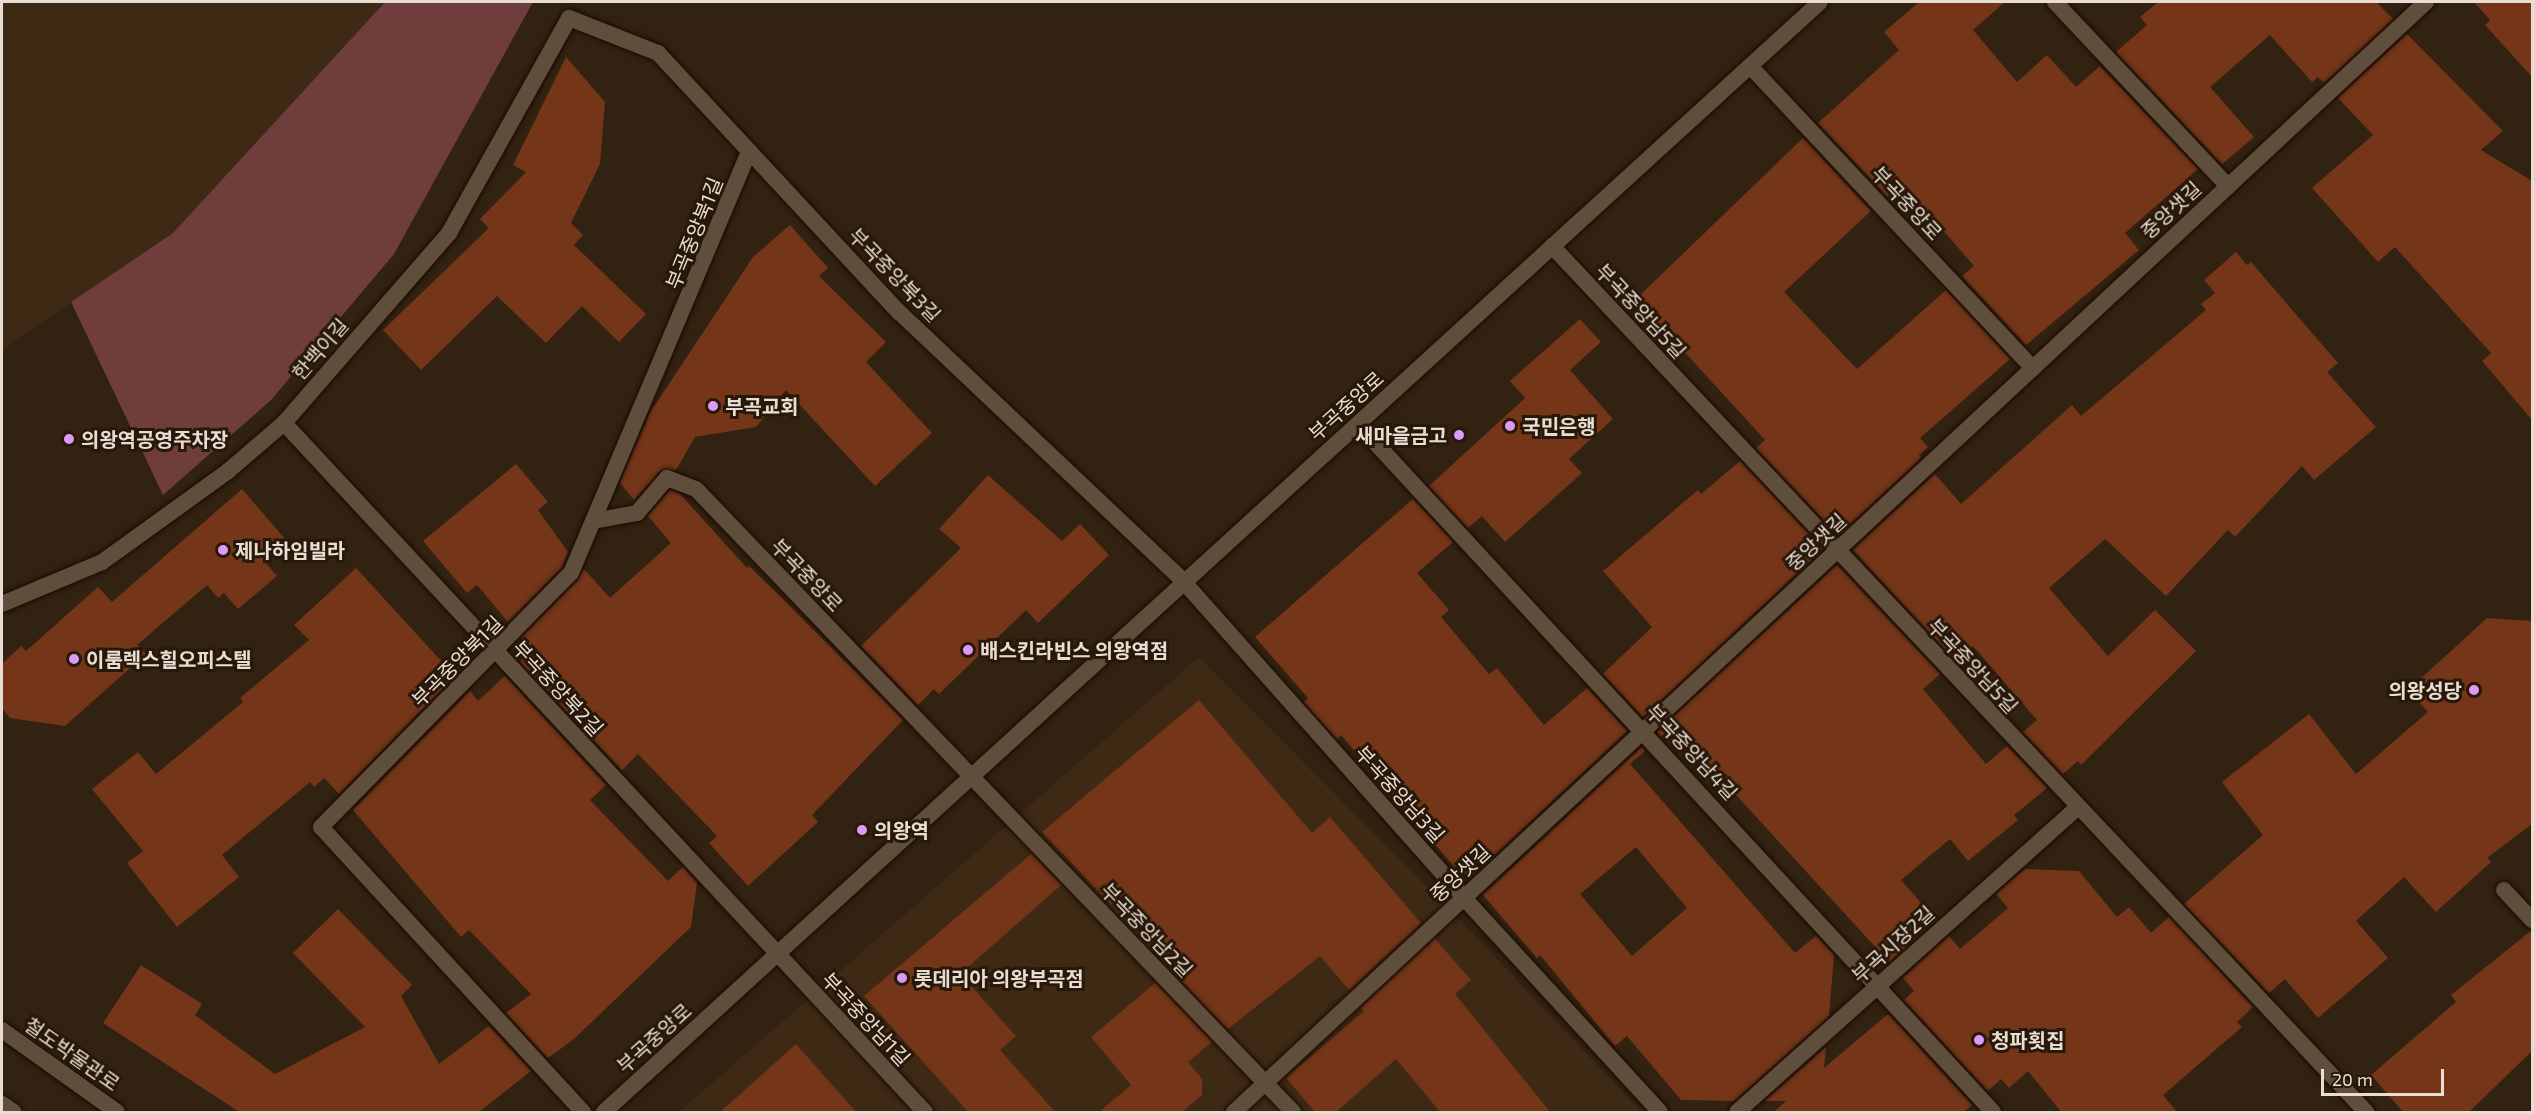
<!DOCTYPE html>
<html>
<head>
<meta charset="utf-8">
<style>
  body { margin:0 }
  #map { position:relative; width:2534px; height:1114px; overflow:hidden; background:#322212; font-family:"Exo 2","Noto Sans KR",sans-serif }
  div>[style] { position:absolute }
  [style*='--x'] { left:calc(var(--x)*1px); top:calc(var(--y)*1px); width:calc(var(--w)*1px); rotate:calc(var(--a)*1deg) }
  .built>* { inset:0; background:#3d2914 }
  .green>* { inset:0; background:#6f3d3c }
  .building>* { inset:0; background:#743518 }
  .roads { filter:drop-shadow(0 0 2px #190b00) drop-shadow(0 0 2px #190b00) }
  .minor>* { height:16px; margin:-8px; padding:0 8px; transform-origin:8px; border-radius:8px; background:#604e3d }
  .tertiary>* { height:16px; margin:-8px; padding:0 8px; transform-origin:8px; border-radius:8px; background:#604e3d }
  .dots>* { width:16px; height:16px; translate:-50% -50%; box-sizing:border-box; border:3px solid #281809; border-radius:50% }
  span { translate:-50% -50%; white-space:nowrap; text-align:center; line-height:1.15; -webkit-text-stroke:6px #281809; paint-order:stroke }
  .street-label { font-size:20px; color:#e8ddd3 }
  .poi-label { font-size:20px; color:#e8ddd3; font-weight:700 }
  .left { translate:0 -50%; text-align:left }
  .right { translate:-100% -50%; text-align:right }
  .frame { position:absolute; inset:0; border:3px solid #e8ddd3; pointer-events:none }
  .scale { position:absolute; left:2321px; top:1069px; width:123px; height:27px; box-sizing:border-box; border:3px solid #e8ddd3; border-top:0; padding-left:8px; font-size:18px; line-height:21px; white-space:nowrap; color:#e8ddd3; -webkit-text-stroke:4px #281809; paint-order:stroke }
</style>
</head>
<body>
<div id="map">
  <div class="built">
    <i style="clip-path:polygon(2px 2px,385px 2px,173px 233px,2px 350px)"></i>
    <i style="clip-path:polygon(1199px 657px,1460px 920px,1642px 1112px,679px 1112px)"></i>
  </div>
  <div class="green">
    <i style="clip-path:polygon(385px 2px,533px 2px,394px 254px,271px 400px,163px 495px,71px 302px,173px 233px)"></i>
  </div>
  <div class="building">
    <i style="clip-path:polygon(1919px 2px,2005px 2px,1973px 30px,2017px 82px,2047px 55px,2076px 87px,2100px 66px,2198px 169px,2125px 233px,2139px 250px,2026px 345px,1962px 276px,1974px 266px,1922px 206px,1913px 214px,1893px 191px,1887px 196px,1818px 123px,1899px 50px,1884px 32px)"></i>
    <i style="clip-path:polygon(2158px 2px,2376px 2px,2393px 19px,2324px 83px,2318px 77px,2312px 82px,2270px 35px,2210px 87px,2254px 137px,2222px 164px,2116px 52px,2147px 25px,2140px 17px)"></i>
    <i style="clip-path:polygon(2474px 2px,2532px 2px,2532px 77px,2485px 25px,2490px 20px)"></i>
    <i style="clip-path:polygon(2407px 34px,2503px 131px,2481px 150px,2532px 181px,2532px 420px,2482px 361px,2491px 353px,2395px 247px,2378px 262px,2312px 188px,2373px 135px,2338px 98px)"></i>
    <i style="clip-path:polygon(566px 57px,605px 102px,600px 164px,571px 223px,583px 235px,574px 245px,646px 314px,619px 342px,582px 306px,546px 343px,497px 296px,421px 370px,383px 330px,489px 228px,480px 219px,526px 172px,513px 165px)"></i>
    <i style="clip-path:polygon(1803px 138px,1871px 211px,1784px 292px,1857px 369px,1946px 290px,2010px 359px,1920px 438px,1928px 447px,1919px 455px,1921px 458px,1838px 535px,1756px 448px,1765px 440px,1636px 299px)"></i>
    <i style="clip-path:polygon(790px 225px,828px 268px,819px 276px,886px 342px,866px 362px,932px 433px,875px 486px,786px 390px,756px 427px,695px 437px,676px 470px,660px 471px,634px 500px,620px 483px,651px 411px,753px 257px)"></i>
    <i style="clip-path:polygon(2236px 252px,2247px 265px,2251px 262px,2338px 363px,2327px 372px,2376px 427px,2314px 480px,2302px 466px,2235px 537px,2228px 530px,2166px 596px,2105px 539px,2049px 588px,2108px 656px,2155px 610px,2196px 651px,2081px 765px,2078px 761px,2063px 774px,2023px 732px,2037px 720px,1973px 646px,1956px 661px,1853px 550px,1935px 474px,1961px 504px,2072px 405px,2081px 416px,2206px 310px,2201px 304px,2215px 293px,2204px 280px)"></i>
    <i style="clip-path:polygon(1580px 319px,1601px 342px,1570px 370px,1613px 419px,1569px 459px,1582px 473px,1505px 542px,1482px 516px,1468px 528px,1429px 486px,1525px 398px,1510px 381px)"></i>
    <i style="clip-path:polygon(1740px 461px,1823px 549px,1643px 717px,1603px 674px,1652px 627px,1603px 571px,1698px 490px,1701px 494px)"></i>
    <i style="clip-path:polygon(516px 464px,548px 502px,538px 510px,568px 552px,562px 567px,508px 622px,477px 585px,467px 593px,423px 541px)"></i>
    <i style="clip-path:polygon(988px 475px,1062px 541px,1080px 524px,1109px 555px,1038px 623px,1026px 610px,939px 694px,934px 689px,918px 705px,861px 646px,961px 548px,939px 529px)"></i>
    <i style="clip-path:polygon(242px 489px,286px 540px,263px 560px,277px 576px,238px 609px,224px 593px,218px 598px,207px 585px,137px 645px,146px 654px,65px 726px,10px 718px,2px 708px,2px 664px,21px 646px,26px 651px,98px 587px,112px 602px)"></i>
    <i style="clip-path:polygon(670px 490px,680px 494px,747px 568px,749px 566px,789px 605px,903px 720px,812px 815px,818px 822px,748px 886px,709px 843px,717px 836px,638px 754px,622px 770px,520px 662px,532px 650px,521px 638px,578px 580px,584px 569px,610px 598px,671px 543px,648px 516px)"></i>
    <i style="clip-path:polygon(1413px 499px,1453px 542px,1417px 573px,1449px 610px,1441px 617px,1489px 674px,1497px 668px,1544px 725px,1587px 688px,1627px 731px,1469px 879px,1460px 868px,1457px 870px,1341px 735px,1337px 739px,1304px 702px,1308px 698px,1255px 637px)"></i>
    <i style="clip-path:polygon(1837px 565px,1940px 674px,1923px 689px,1986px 764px,2007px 746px,2047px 788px,2014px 815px,2018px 820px,1968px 861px,1950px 839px,1901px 880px,1936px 920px,1889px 962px,1673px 726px,1661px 737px,1657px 732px)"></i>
    <i style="clip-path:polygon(356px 568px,455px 676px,339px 794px,324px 778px,314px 787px,310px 782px,222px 855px,239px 877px,177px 927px,127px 863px,143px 851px,92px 789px,138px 752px,156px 774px,243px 702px,240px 698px,309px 640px,294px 625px)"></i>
    <i style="clip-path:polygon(2487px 618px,2532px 621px,2532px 824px,2487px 858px,2491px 862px,2436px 912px,2404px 877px,2356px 921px,2388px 958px,2318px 1018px,2285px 979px,2269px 993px,2184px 904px,2263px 835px,2222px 782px,2309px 714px,2356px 774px,2428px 712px,2416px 699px,2417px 682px)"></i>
    <i style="clip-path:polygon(505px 676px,606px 785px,590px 800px,668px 881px,683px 867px,697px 883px,691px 927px,574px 1039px,548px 1058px,506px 1013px,531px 994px,469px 930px,461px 937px,353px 810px,470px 691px,478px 701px)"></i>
    <i style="clip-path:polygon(1199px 700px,1312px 833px,1330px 817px,1421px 923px,1349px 990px,1320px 956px,1228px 1029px,1171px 970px,1179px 964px,1137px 912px,1127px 921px,1042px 832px)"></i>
    <i style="clip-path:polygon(evenodd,1642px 747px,1645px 751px,1630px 764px,1795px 953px,1816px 936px,1834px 955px,1829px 1016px,1734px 1101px,1681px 1100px,1627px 1036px,1615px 1046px,1540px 955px,1537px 958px,1483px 895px,1642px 747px,1636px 847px,1687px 908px,1632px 956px,1580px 894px,1636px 847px)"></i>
    <i style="clip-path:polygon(1031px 854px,1061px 885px,960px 974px,1016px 1036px,1000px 1050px,1056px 1113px,969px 1113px,864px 996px)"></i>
    <i style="clip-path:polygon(2025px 869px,2079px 871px,2117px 917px,2129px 907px,2151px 933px,2169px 917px,2253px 1007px,2237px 1022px,2242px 1027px,2163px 1095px,2178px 1113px,2062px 1113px,2028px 1071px,2009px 1088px,2001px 1079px,1988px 1091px,1904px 1000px,1914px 991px,1903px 978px,1949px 936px,1960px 949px,2008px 908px,1996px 894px)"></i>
    <i style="clip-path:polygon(338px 909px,412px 985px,401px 996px,439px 1064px,489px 1026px,531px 1071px,479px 1112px,241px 1113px,103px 1023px,141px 965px,202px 1004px,195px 1015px,275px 1074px,365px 1027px,293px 953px)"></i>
    <i style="clip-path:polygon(2532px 930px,2532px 1051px,2468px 1113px,2404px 1113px,2371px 1075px,2456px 1002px,2451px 995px)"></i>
    <i style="clip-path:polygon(1435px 939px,1471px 980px,1455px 994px,1551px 1113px,1441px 1113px,1396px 1059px,1335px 1113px,1316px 1113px,1286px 1078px,1364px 1011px,1361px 1008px)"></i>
    <i style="clip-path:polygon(1155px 983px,1212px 1042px,1188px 1062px,1202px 1079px,1202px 1095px,1181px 1113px,1098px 1113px,1131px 1085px,1091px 1037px)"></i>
    <i style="clip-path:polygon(1888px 1014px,1972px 1105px,1963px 1113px,1772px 1113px,1786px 1101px,1765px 1101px,1826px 1047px,1824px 1068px)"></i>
    <i style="clip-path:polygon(796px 1044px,857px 1113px,719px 1113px)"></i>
  </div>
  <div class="roads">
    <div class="minor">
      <i style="--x:2055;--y:2;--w:253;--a:46.8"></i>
      <i style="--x:1750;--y:66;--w:414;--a:46.9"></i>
      <i style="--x:1552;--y:246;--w:1189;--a:46.77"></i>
      <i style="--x:284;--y:423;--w:941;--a:47.07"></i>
      <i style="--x:1358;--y:424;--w:936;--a:47.29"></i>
      <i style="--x:593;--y:521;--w:45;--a:-10.3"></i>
      <i style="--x:637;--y:513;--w:46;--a:-49.4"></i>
      <i style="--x:667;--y:478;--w:31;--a:21"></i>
      <i style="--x:696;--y:489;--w:863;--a:46.22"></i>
      <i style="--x:2;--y:604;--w:108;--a:-22.8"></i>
      <i style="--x:102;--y:562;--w:155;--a:-35.8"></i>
      <i style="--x:228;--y:471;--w:74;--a:-40.6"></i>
      <i style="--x:284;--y:423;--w:252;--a:-49"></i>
      <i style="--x:449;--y:233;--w:246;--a:-60.8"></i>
      <i style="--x:569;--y:18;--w:96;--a:21.5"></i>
      <i style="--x:658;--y:53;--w:354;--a:47.1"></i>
      <i style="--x:899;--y:312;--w:391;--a:43.4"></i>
      <i style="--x:1183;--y:581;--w:424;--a:48.4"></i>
      <i style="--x:1464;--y:898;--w:290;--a:47.5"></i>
      <i style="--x:2504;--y:890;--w:41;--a:47"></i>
      <i style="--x:583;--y:1112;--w:387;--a:-132.6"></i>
      <i style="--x:321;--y:827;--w:356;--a:-45.5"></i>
      <i style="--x:571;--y:573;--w:458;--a:-67.1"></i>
      <i style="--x:1234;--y:1112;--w:1629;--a:-42.96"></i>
      <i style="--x:1737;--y:1112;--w:456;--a:-41.8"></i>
    </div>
    <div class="tertiary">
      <i style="--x:2;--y:1030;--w:141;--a:35.5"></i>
      <i style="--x:2;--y:1104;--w:14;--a:34"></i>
      <i style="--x:604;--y:1112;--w:1646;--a:-42.39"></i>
    </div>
  </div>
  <div class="dots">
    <i style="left:713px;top:406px;background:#dd99f4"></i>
    <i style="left:1510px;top:426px;background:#dd99f4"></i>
    <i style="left:1459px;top:435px;background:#dd99f4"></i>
    <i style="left:69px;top:439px;background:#dd99f4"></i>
    <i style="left:223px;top:550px;background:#dd99f4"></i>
    <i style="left:968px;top:650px;background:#dd99f4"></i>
    <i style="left:74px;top:659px;background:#dd99f4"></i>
    <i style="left:2474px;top:690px;background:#dd99f4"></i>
    <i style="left:862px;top:830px;background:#dd99f4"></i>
    <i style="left:902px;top:978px;background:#dd99f4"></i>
    <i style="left:1979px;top:1040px;background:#dd99f4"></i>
  </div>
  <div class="street-label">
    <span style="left:1907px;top:203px;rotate:47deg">부곡중앙로</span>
    <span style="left:2171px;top:210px;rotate:-43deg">중앙샛길</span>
    <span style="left:694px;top:233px;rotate:-68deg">부곡중앙북1길</span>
    <span style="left:895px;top:275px;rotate:46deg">부곡중앙북3길</span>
    <span style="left:1641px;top:311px;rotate:47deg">부곡중앙남5길</span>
    <span style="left:320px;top:349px;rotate:-49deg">한백이길</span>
    <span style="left:1346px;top:406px;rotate:-42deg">부곡중앙로</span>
    <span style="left:1816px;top:542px;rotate:-43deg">중앙샛길</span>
    <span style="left:807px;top:575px;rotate:46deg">부곡중앙로</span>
    <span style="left:457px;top:661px;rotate:-45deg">부곡중앙북1길</span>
    <span style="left:1973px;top:666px;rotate:47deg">부곡중앙남5길</span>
    <span style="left:558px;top:688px;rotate:47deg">부곡중앙북2길</span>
    <span style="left:1692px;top:752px;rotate:47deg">부곡중앙남4길</span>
    <span style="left:1400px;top:794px;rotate:48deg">부곡중앙남3길</span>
    <span style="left:1460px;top:873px;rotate:-43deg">중앙샛길</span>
    <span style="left:1147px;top:930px;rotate:46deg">부곡중앙남2길</span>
    <span style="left:1893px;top:944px;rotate:-42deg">부곡시장2길</span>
    <span style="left:866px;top:1019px;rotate:47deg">부곡중앙남1길</span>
    <span style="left:654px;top:1038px;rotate:-42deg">부곡중앙로</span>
    <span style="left:72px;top:1054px;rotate:35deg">철도박물관로</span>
  </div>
  <div class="poi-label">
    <span class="left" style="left:725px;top:406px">부곡교회</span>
    <span class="left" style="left:1522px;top:426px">국민은행</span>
    <span class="right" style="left:1447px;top:435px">새마을금고</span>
    <span class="left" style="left:81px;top:439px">의왕역공영주차장</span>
    <span class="left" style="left:235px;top:550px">제나하임빌라</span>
    <span class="left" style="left:980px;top:650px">배스킨라빈스 의왕역점</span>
    <span class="left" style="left:86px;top:659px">이룸렉스힐오피스텔</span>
    <span class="right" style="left:2462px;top:690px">의왕성당</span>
    <span class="left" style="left:874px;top:830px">의왕역</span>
    <span class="left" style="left:914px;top:978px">롯데리아 의왕부곡점</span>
    <span class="left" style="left:1991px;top:1040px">청파횟집</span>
  </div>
  <div class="frame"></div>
  <div class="scale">20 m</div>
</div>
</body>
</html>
